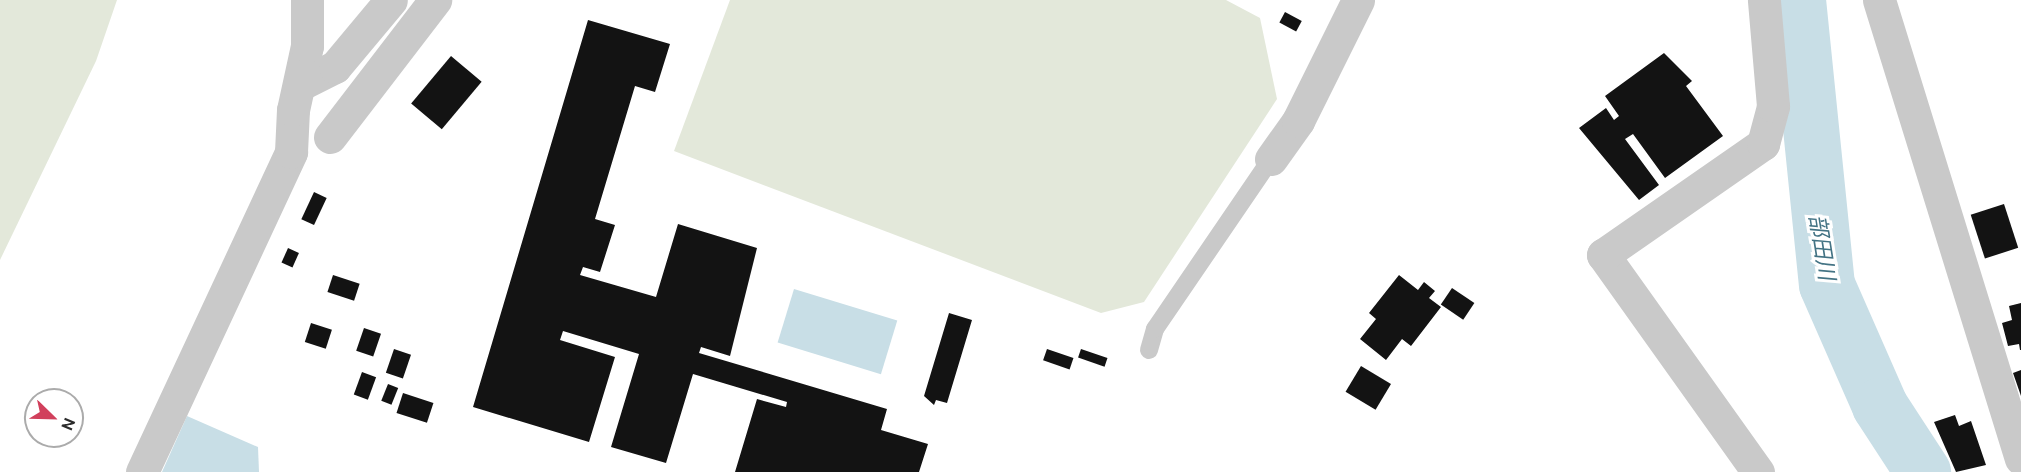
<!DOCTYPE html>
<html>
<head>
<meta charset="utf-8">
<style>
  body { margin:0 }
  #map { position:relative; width:2021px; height:472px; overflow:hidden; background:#fff; font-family:Ubuntu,"Noto Sans JP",sans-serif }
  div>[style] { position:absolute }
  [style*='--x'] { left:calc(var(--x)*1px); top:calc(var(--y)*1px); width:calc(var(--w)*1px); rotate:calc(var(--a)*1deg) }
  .green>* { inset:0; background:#e3e8da }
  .water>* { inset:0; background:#c8dee6; transform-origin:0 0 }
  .river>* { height:56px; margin:-28px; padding:0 28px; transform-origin:28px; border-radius:28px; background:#c8dee6 }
  .building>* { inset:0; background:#131313; transform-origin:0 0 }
  .service>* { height:18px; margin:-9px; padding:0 9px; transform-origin:9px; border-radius:9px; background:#c9c9c9 }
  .minor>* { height:33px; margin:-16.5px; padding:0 16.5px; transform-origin:16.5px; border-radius:16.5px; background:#c9c9c9 }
  .tertiary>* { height:33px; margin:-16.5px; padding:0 16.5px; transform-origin:16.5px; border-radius:16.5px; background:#c9c9c9 }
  span { translate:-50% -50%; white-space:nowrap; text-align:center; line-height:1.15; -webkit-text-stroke:6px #fff; paint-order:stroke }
  .water-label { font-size:22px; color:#437384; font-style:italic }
  .north { position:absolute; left:24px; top:388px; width:60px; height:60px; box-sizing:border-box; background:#fff; border:2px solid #ababab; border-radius:50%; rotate:113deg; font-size:16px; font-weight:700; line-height:24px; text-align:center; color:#2c2c2c }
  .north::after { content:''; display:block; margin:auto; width:21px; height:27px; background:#d1405c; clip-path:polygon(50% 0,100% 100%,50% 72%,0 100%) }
</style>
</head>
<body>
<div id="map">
  <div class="green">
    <i style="clip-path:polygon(0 0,117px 0,96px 61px,0 260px)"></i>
    <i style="clip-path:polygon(730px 0,1226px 0,1260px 18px,1277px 99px,1144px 302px,1101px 313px,674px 151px)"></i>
  </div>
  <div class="water">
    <i style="left:794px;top:289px;width:108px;height:56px;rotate:17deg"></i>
    <i style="clip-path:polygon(187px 416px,258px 447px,259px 472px,162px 472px)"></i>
  </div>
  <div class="river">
    <i style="--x:1798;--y:0;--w:286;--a:84.2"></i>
    <i style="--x:1827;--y:285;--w:132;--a:66.3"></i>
    <i style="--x:1880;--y:406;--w:79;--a:56.9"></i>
  </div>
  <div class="building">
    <i style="left:1285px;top:12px;width:19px;height:12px;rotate:28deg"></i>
    <i style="clip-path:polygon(588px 20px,670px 44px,655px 92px,635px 86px,595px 219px,615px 225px,600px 272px,583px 267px,580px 275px,656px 297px,678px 224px,757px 248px,730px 356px,701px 347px,699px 353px,887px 409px,881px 430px,928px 444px,919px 472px,735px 472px,757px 399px,786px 407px,787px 402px,693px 374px,666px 463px,611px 447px,639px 354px,563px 331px,560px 340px,615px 357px,589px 442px,473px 407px)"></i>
    <i style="clip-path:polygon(1664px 53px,1692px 81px,1686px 86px,1723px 136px,1665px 178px,1633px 134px,1625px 139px,1659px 185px,1639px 200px,1579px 128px,1606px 108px,1614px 120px,1619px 116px,1605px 96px)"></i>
    <i style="left:451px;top:56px;width:40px;height:62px;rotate:40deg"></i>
    <i style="left:314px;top:192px;width:14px;height:30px;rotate:25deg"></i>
    <i style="left:2004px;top:204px;width:46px;height:35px;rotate:72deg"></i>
    <i style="left:288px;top:248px;width:12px;height:16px;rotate:24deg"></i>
    <i style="left:333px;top:275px;width:28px;height:18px;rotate:18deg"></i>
    <i style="clip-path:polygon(1399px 275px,1418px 290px,1424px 282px,1435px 291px,1429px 298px,1441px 307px,1411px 346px,1402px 339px,1386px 360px,1360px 339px,1376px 319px,1369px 313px)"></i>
    <i style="left:1452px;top:288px;width:27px;height:20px;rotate:34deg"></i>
    <i style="clip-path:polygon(2021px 303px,2021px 350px,2020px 350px,2019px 344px,2008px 346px,2002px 323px,2012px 320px,2009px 306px)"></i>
    <i style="clip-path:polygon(949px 313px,972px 320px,947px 403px,936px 400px,934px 405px,924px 396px)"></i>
    <i style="left:311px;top:323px;width:22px;height:20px;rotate:18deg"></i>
    <i style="left:364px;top:328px;width:18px;height:24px;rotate:19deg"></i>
    <i style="left:394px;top:349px;width:18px;height:25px;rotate:19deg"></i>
    <i style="left:1047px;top:349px;width:28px;height:12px;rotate:19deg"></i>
    <i style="left:1081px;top:349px;width:28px;height:9px;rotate:19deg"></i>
    <i style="left:1361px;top:366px;width:35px;height:30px;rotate:31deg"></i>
    <i style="clip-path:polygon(2021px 370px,2021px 396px,2013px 373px)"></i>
    <i style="left:362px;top:372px;width:15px;height:24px;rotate:20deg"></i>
    <i style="left:388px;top:384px;width:11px;height:18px;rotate:22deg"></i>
    <i style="left:403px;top:393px;width:32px;height:21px;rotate:18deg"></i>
    <i style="clip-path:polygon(1955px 415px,1959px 426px,1971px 421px,1986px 465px,1956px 472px,1934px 422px)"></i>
  </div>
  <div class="service">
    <i style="--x:1149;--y:350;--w:22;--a:-74"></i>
    <i style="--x:1155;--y:329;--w:206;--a:-55.7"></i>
  </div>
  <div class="minor">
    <i style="--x:299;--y:85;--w:40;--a:-26.6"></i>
    <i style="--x:335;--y:67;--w:87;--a:-50.1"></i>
    <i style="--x:330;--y:137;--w:173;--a:-52.5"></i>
    <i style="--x:1271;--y:159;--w:47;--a:-54.6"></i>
    <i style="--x:1298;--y:121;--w:135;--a:-63.6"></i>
    <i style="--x:142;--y:472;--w:353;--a:-65"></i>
    <i style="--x:291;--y:152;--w:42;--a:-87.3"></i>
    <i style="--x:293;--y:110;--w:66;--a:-77.7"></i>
    <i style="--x:307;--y:46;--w:46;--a:-90"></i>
    <i style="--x:1758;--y:472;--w:267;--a:-125.5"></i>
    <i style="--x:1603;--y:255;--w:195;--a:-34.8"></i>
    <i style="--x:1763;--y:144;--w:39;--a:-75"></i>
    <i style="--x:1773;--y:106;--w:106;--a:-94.9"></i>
  </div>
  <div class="tertiary">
    <i style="--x:1879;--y:0;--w:480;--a:72.8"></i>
  </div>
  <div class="water-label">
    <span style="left:1823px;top:247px;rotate:81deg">部田川</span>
  </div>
  <div class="north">N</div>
</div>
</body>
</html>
